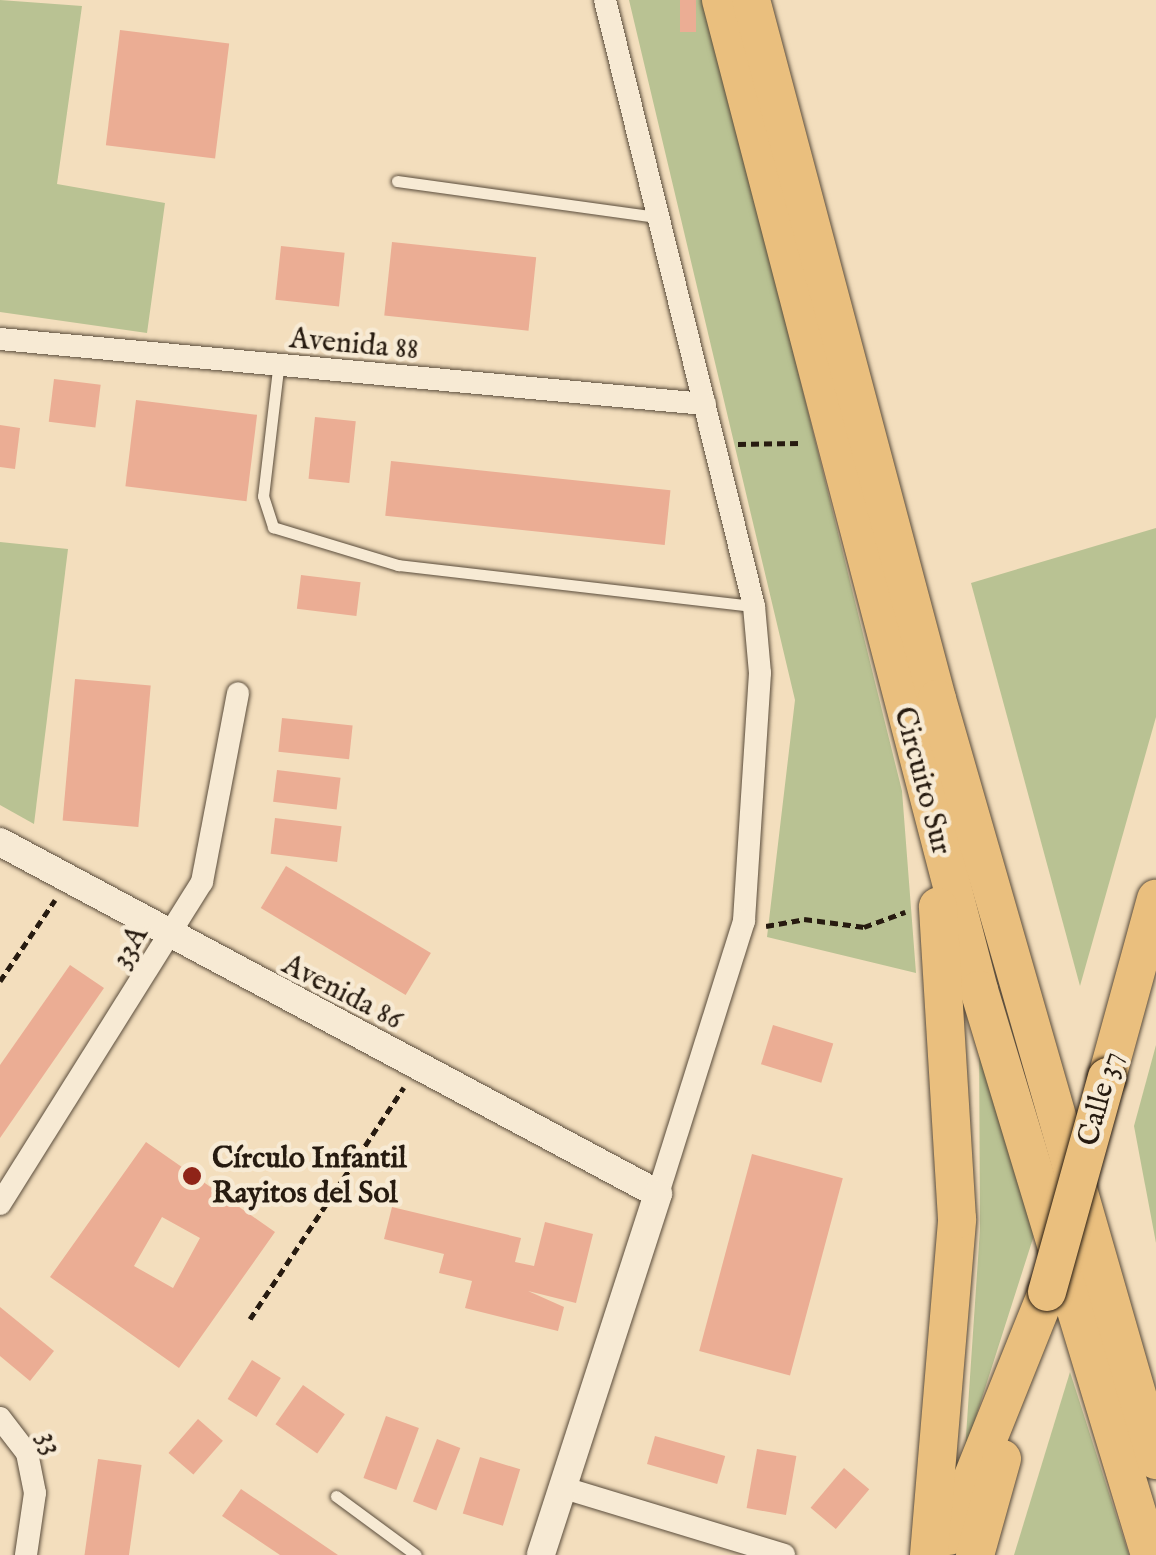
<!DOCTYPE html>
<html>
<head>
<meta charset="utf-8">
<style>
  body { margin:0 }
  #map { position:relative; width:1156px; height:1555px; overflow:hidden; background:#f3debd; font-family:"IM FELL English",serif }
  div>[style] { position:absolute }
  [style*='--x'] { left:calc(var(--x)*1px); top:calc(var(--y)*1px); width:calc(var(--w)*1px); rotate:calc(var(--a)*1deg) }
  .green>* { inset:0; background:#b9c293 }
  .building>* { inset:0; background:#ebad94; transform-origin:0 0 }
  .path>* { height:5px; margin-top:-2.5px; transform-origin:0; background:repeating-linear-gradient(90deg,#271b10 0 8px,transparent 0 13px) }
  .roads { filter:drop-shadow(0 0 2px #5a4c3b) drop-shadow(0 0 2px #5a4c3b) }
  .service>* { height:11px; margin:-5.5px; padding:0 5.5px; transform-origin:5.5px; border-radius:5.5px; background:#f7ead4 }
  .minor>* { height:22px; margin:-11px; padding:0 11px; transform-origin:11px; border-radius:11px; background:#f7ead4 }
  .tertiary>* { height:28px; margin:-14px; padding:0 14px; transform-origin:14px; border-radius:14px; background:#f7ead4 }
  .trunk>* { height:38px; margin:-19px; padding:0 19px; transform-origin:19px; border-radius:19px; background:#eabf7e }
  .bridges { filter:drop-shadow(0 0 2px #271b10) drop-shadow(0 0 2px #271b10) }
  .trunk-bridge>* { height:38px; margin:-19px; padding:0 19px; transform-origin:19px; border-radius:19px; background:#eabf7e }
  .dots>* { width:28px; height:28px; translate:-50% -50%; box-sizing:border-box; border:5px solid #f7ead4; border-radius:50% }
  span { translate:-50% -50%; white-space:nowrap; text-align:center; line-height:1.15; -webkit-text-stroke:9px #f7ead4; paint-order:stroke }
  .street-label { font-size:30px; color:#271b10 }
  .poi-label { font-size:30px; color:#271b10; font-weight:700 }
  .left { translate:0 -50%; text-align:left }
</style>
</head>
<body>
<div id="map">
  <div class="green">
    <i style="clip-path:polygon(0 0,82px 6px,57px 184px,165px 203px,147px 333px,0 312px)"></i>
    <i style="clip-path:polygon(629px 0,706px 0,902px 791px,916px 973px,767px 937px,795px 700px)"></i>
    <i style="clip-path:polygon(1156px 528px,1156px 717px,1080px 986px,971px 583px)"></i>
    <i style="clip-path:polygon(0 542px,68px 549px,34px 824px,0 805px)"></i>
    <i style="clip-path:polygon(979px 1032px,1036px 1229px,965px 1451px,980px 1229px)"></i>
    <i style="clip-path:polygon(1156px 1045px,1156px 1243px,1134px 1126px)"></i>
    <i style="clip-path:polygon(1070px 1372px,1129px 1555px,1014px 1555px)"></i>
  </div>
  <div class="building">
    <i style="left:680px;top:0;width:16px;height:32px"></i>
    <i style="left:120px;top:30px;width:110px;height:116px;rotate:7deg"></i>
    <i style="left:392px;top:242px;width:145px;height:74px;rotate:6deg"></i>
    <i style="left:281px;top:246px;width:64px;height:54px;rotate:6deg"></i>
    <i style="left:54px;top:379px;width:47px;height:43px;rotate:7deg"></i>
    <i style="left:136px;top:400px;width:122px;height:87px;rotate:7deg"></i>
    <i style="left:315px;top:417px;width:41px;height:62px;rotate:6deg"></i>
    <i style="clip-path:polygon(0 425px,20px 428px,15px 469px,0 467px)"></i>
    <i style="left:391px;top:461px;width:281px;height:55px;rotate:6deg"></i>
    <i style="left:301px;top:575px;width:60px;height:34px;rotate:7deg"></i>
    <i style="left:75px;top:679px;width:76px;height:142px;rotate:5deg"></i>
    <i style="left:282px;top:718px;width:71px;height:34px;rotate:6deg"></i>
    <i style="left:277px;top:770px;width:64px;height:32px;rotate:7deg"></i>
    <i style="left:275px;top:818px;width:67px;height:36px;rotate:7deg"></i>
    <i style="left:286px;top:866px;width:169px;height:49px;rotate:31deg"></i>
    <i style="clip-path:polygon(70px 965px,104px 988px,0 1138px,0 1065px)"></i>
    <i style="left:773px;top:1025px;width:63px;height:41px;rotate:17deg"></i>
    <i style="clip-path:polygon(evenodd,146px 1142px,275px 1232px,179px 1368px,50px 1277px,146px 1142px,162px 1217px,200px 1238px,173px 1288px,134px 1266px,162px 1217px)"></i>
    <i style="left:752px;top:1154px;width:94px;height:204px;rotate:15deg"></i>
    <i style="clip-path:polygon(392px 1207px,521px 1238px,515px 1262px,534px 1266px,545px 1222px,593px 1234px,576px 1303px,528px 1291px,564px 1307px,558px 1331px,465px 1308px,472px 1281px,439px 1273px,444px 1254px,384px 1239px)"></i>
    <i style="clip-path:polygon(0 1307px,54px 1351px,30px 1381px,0 1356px)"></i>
    <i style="left:252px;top:1360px;width:34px;height:46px;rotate:32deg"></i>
    <i style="left:303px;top:1385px;width:51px;height:48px;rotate:35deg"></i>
    <i style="left:386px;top:1416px;width:35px;height:66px;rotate:20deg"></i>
    <i style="left:198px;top:1419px;width:33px;height:45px;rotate:41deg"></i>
    <i style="left:655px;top:1436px;width:73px;height:29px;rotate:16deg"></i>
    <i style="left:437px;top:1439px;width:25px;height:67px;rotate:21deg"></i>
    <i style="left:757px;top:1449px;width:40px;height:60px;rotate:10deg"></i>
    <i style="left:480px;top:1457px;width:42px;height:59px;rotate:17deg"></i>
    <i style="left:98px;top:1459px;width:44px;height:97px;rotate:8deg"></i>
    <i style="left:844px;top:1468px;width:33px;height:52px;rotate:40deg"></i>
    <i style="clip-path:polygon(241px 1489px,338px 1555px,280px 1555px,222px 1516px)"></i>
  </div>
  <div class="path">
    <i style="--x:738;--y:444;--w:64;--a:-0.9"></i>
    <i style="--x:766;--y:926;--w:39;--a:-10"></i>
    <i style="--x:804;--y:919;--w:61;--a:7.6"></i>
    <i style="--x:864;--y:927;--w:44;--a:-20.1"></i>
    <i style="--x:0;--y:981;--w:98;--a:-55.8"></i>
    <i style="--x:250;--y:1319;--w:278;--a:-56.4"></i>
  </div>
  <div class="roads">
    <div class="service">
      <i style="--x:397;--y:181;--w:262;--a:7.9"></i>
      <i style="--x:278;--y:369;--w:128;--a:96.7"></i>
      <i style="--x:263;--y:496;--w:33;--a:72"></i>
      <i style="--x:273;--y:527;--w:131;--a:16.9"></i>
      <i style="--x:398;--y:565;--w:358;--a:6.6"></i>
      <i style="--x:336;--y:1496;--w:99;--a:36.4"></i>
    </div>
    <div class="minor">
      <i style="--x:605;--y:0;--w:624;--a:76.19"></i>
      <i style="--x:754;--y:606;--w:67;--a:84.9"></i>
      <i style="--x:760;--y:673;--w:249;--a:93.7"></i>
      <i style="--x:744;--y:921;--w:286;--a:107.5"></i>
      <i style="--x:0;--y:339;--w:708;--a:5.27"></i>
      <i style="--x:0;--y:1204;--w:380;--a:-57.9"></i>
      <i style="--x:202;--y:882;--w:192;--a:-79.2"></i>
      <i style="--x:0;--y:1418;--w:44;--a:52.4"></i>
      <i style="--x:27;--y:1453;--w:41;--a:78.7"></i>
      <i style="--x:35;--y:1493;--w:63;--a:98.3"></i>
      <i style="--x:564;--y:1488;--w:230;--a:16.9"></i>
    </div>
    <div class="tertiary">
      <i style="--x:0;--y:842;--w:746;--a:28.14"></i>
      <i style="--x:658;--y:1194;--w:379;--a:108"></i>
    </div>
    <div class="trunk">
      <i style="--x:721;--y:0;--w:1023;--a:75.39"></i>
      <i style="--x:979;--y:990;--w:590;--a:73.16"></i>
      <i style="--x:751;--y:0;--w:723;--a:75.1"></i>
      <i style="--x:937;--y:699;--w:792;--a:73.95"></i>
      <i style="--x:1107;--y:1077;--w:185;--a:-74.6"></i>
      <i style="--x:949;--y:1536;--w:263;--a:-68.1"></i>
      <i style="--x:929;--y:1555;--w:337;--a:-85.2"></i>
      <i style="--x:957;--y:1219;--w:313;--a:-93.5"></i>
      <i style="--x:975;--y:1555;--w:100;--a:-74.3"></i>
    </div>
  </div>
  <div class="bridges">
    <div class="trunk-bridge">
      <i style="--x:1047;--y:1292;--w:223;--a:-74.4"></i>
    </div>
  </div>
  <div class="dots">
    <i style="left:192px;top:1176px;background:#8f2418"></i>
  </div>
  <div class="street-label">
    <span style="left:354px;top:345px;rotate:5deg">Avenida 88</span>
    <span style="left:922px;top:781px;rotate:75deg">Circuito Sur</span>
    <span style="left:130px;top:947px;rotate:-58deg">33A</span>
    <span style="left:342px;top:993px;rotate:27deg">Avenida 86</span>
    <span style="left:1101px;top:1099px;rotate:-75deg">Calle 37</span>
    <span style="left:50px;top:1443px;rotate:69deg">33</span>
  </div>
  <div class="poi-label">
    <span class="left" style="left:212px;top:1176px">Círculo Infantil<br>Rayitos del Sol</span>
  </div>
</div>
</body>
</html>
